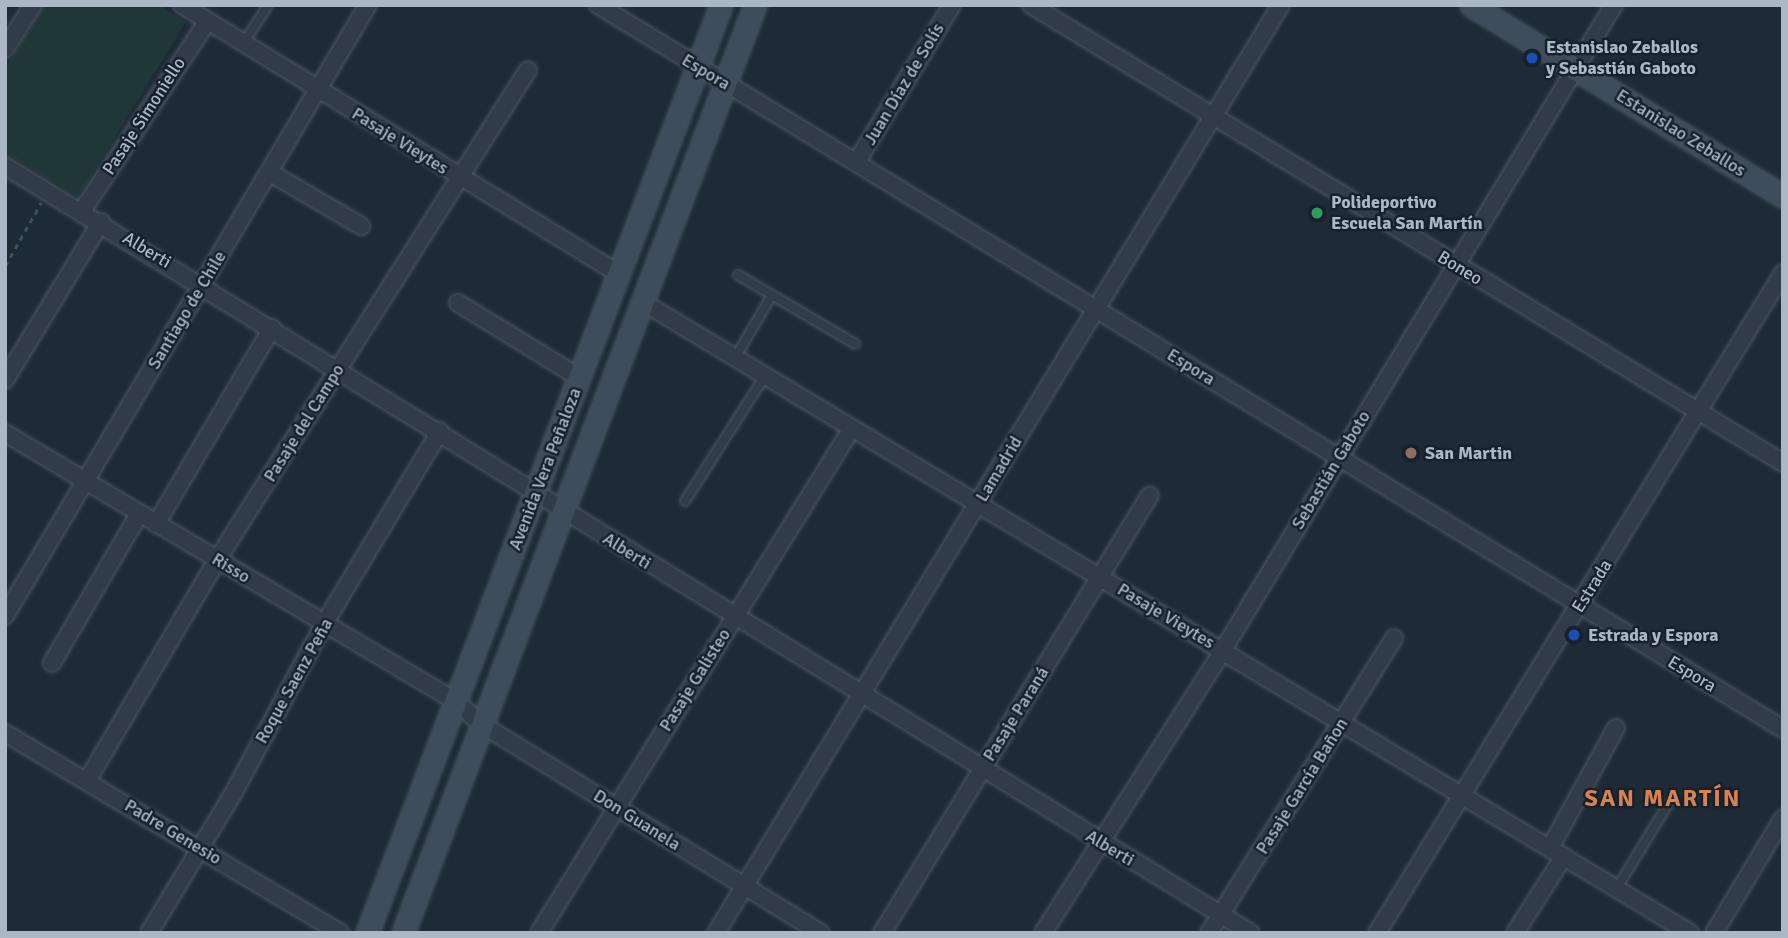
<!DOCTYPE html>
<html>
<head>
<meta charset="utf-8">
<style>
  body { margin:0 }
  #map { position:relative; width:1788px; height:938px; overflow:hidden; background:#1e2b37; font-family:Signika,sans-serif }
  div>[style] { position:absolute }
  [style*='--x'] { left:calc(var(--x)*1px); top:calc(var(--y)*1px); width:calc(var(--w)*1px); rotate:calc(var(--a)*1deg) }
  .green>* { inset:0; background:#203738 }
  .path>* { height:2.5px; margin-top:-1.25px; transform-origin:0; background:repeating-linear-gradient(90deg,#3a5353 0 5px,transparent 0 10px) }
  .roads { filter:drop-shadow(0 0 2px #4c5763) drop-shadow(0 0 2px #4c5763) }
  .lane>* { height:8px; margin:-4px; padding:0 4px; transform-origin:4px; border-radius:4px; background:#313c48 }
  .street>* { height:16px; margin:-8px; padding:0 8px; transform-origin:8px; border-radius:8px; background:#313c48 }
  .secondary>* { height:21px; margin:-10.5px; padding:0 10.5px; transform-origin:10.5px; border-radius:10.5px; background:#3f4c5b }
  .dots>* { width:19px; height:19px; translate:-50% -50%; box-sizing:border-box; border:4px solid #17212c; border-radius:50% }
  span { translate:-50% -50%; white-space:nowrap; text-align:center; line-height:1.15; -webkit-text-stroke:5px #17212c; paint-order:stroke }
  .poi-label { font-size:18px; color:#abb7c5; font-weight:700 }
  .left { translate:0 -50%; text-align:left }
  .street-label { font-size:18px; color:#abb7c5 }
  .district-label { font-size:24px; color:#da8151; font-weight:700; letter-spacing:2px }
  .frame { position:absolute; inset:0; border:7px solid #abb7c5; pointer-events:none }
</style>
</head>
<body>
<div id="map">
  <div class="green">
    <i style="clip-path:polygon(45px 5px,158px 5px,186px 22px,78px 197px,5px 153px,5px 68px)"></i>
  </div>
  <div class="path">
    <i style="--x:5;--y:266;--w:73;--a:-60.3"></i>
  </div>
  <div class="roads">
    <div class="lane">
      <i style="--x:243;--y:44;--w:46;--a:-57.3"></i>
      <i style="--x:738;--y:275;--w:136;--a:30.5"></i>
      <i style="--x:735;--y:358;--w:73;--a:-59.6"></i>
      <i style="--x:685;--y:501;--w:148;--a:-57.4"></i>
      <i style="--x:1617;--y:888;--w:98;--a:-58.7"></i>
    </div>
    <div class="street">
      <i style="--x:182;--y:5;--w:513;--a:31.61"></i>
      <i style="--x:598;--y:5;--w:1389;--a:31.42"></i>
      <i style="--x:1031;--y:5;--w:880;--a:31.34"></i>
      <i style="--x:5;--y:49;--w:52;--a:-57.5"></i>
      <i style="--x:856;--y:163;--w:185;--a:-58.7"></i>
      <i style="--x:5;--y:166;--w:1463;--a:31.62"></i>
      <i style="--x:269;--y:172;--w:107;--a:30.4"></i>
      <i style="--x:82;--y:211;--w:227;--a:-56.5"></i>
      <i style="--x:641;--y:301;--w:1225;--a:31.07"></i>
      <i style="--x:458;--y:303;--w:143;--a:31.6"></i>
      <i style="--x:5;--y:380;--w:185;--a:-58.7"></i>
      <i style="--x:5;--y:433;--w:526;--a:30.76"></i>
      <i style="--x:457;--y:702;--w:33;--a:43"></i>
      <i style="--x:481;--y:724;--w:399;--a:31.6"></i>
      <i style="--x:156;--y:524;--w:228;--a:-59.4"></i>
      <i style="--x:5;--y:616;--w:711;--a:-59.29"></i>
      <i style="--x:52;--y:663;--w:173;--a:-59.7"></i>
      <i style="--x:5;--y:733;--w:390;--a:30.8"></i>
      <i style="--x:87;--y:781;--w:256;--a:-59.5"></i>
      <i style="--x:217;--y:560;--w:580;--a:-57.6"></i>
      <i style="--x:1550;--y:848;--w:137;--a:-61.2"></i>
      <i style="--x:149;--y:933;--w:165;--a:-58.9"></i>
      <i style="--x:234;--y:792;--w:191;--a:-61.8"></i>
      <i style="--x:324;--y:624;--w:225;--a:-59"></i>
      <i style="--x:539;--y:933;--w:594;--a:-58.21"></i>
      <i style="--x:716;--y:933;--w:1086;--a:-58.67"></i>
      <i style="--x:882;--y:933;--w:513;--a:-58.54"></i>
      <i style="--x:1043;--y:933;--w:335;--a:-57.5"></i>
      <i style="--x:1223;--y:650;--w:754;--a:-58.78"></i>
      <i style="--x:1209;--y:933;--w:348;--a:-57.9"></i>
      <i style="--x:1377;--y:933;--w:775;--a:-58.4"></i>
      <i style="--x:1515;--y:933;--w:91;--a:-57.5"></i>
      <i style="--x:1714;--y:933;--w:134;--a:-59"></i>
    </div>
    <div class="secondary">
      <i style="--x:1471;--y:5;--w:366;--a:31.5"></i>
      <i style="--x:367;--y:933;--w:993;--a:-69.12"></i>
      <i style="--x:403;--y:933;--w:993;--a:-69.23"></i>
    </div>
  </div>
  <div class="dots">
    <i style="left:1532px;top:58px;background:#1a4fb4"></i>
    <i style="left:1317px;top:213px;background:#2e9e5b"></i>
    <i style="left:1411px;top:453px;background:#8d6e63"></i>
    <i style="left:1574px;top:635px;background:#1a4fb4"></i>
  </div>
  <div class="poi-label">
    <span class="left" style="left:1546px;top:58px">Estanislao Zeballos<br>y Sebastián Gaboto</span>
    <span class="left" style="left:1331px;top:213px">Polideportivo<br>Escuela San Martín</span>
    <span class="left" style="left:1425px;top:453px">San Martin</span>
    <span class="left" style="left:1588px;top:635px">Estrada y Espora</span>
  </div>
  <div class="street-label">
    <span style="left:706px;top:72px;rotate:31deg">Espora</span>
    <span style="left:904px;top:84px;rotate:-59deg">Juan Díaz de Solís</span>
    <span style="left:144px;top:116px;rotate:-57deg">Pasaje Simoniello</span>
    <span style="left:1681px;top:133px;rotate:32deg">Estanislao Zeballos</span>
    <span style="left:400px;top:141px;rotate:32deg">Pasaje Vieytes</span>
    <span style="left:147px;top:250px;rotate:31deg">Alberti</span>
    <span style="left:1460px;top:268px;rotate:31deg">Boneo</span>
    <span style="left:187px;top:310px;rotate:-59deg">Santiago de Chile</span>
    <span style="left:1191px;top:367px;rotate:32deg">Espora</span>
    <span style="left:304px;top:423px;rotate:-58deg">Pasaje del Campo</span>
    <span style="left:545px;top:469px;rotate:-69deg">Avenida Vera Peñaloza</span>
    <span style="left:999px;top:469px;rotate:-59deg">Lamadrid</span>
    <span style="left:1331px;top:470px;rotate:-59deg">Sebastián Gaboto</span>
    <span style="left:627px;top:551px;rotate:32deg">Alberti</span>
    <span style="left:231px;top:568px;rotate:31deg">Risso</span>
    <span style="left:1592px;top:586px;rotate:-58deg">Estrada</span>
    <span style="left:1166px;top:616px;rotate:31deg">Pasaje Vieytes</span>
    <span style="left:1692px;top:674px;rotate:31deg">Espora</span>
    <span style="left:695px;top:680px;rotate:-58deg">Pasaje Galisteo</span>
    <span style="left:294px;top:681px;rotate:-61deg">Roque Saenz Peña</span>
    <span style="left:1016px;top:714px;rotate:-58deg">Pasaje Paraná</span>
    <span style="left:1302px;top:786px;rotate:-58deg">Pasaje García Bañon</span>
    <span style="left:637px;top:820px;rotate:32deg">Don Guanela</span>
    <span style="left:173px;top:832px;rotate:31deg">Padre Genesio</span>
    <span style="left:1110px;top:848px;rotate:31deg">Alberti</span>
  </div>
  <div class="district-label">
    <span style="left:1663px;top:799px">SAN MARTÍN</span>
  </div>
  <div class="frame"></div>
</div>
</body>
</html>
